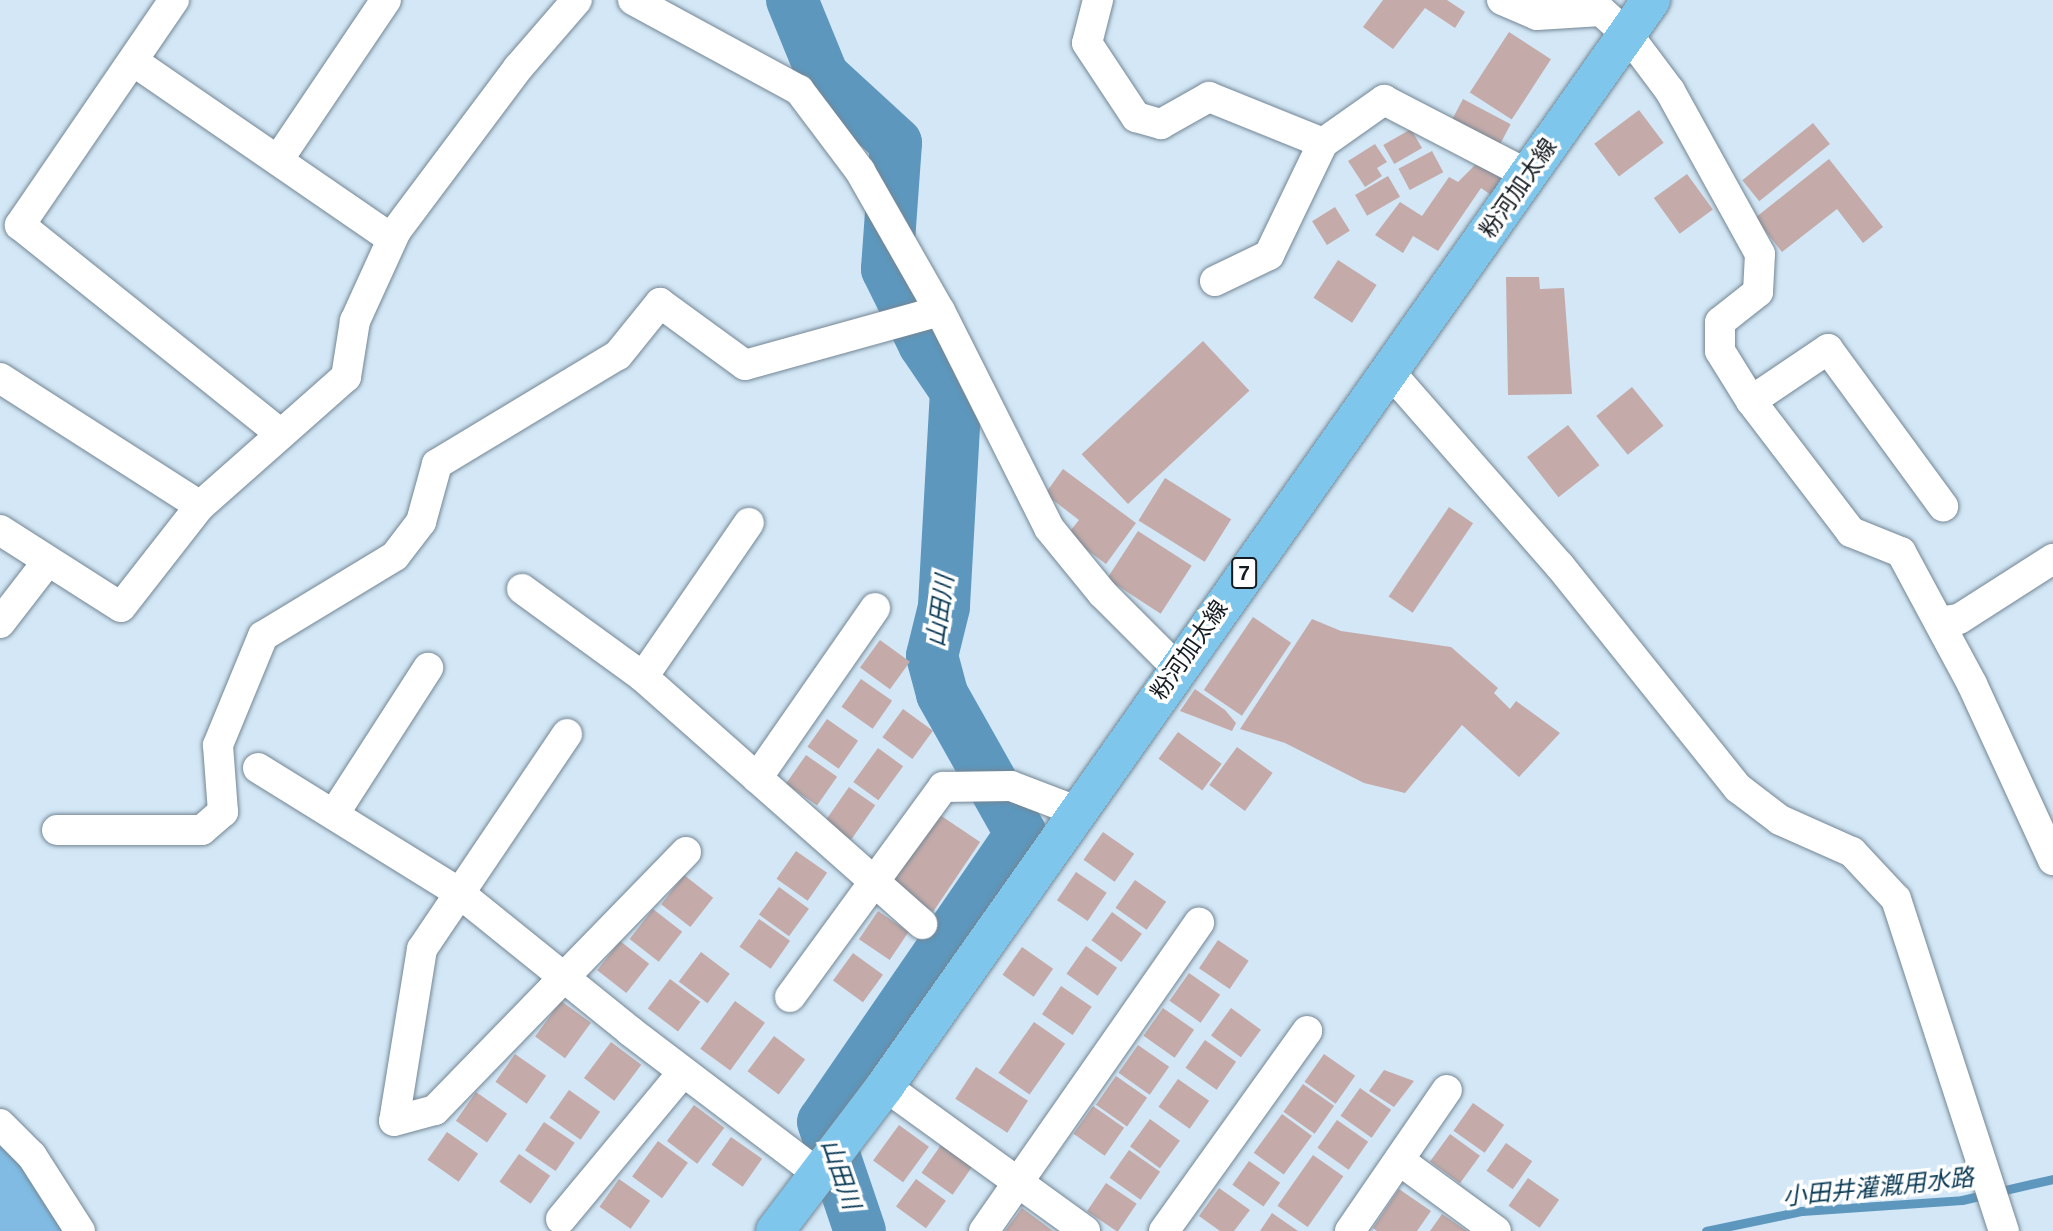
<!DOCTYPE html>
<html>
<head>
<meta charset="utf-8">
<style>
  body { margin:0 }
  #map { position:relative; width:2053px; height:1231px; overflow:hidden; background:#d3e7f6; font-family:Helvetica,"Noto Sans JP",sans-serif }
  div>[style] { position:absolute }
  [style*='--x'] { left:calc(var(--x)*1px); top:calc(var(--y)*1px); width:calc(var(--w)*1px); rotate:calc(var(--a)*1deg) }
  .forest>* { inset:0; background:#81bbe3 }
  .stream>* { height:9px; margin:-4.5px; padding:0 4.5px; transform-origin:4.5px; border-radius:4.5px; background:#5d97bd }
  .river>* { height:52px; margin:-26px; padding:0 26px; transform-origin:26px; border-radius:26px; background:#5d97bd }
  .building>* { inset:0; background:#c4aba9; transform-origin:0 0 }
  .roads { filter:drop-shadow(0 0 2px #748694) drop-shadow(0 0 2px #748694) }
  .street>* { height:30px; margin:-15px; padding:0 15px; transform-origin:15px; border-radius:15px; background:#fff }
  .primary>* { height:38px; margin:-19px; padding:0 19px; transform-origin:19px; border-radius:19px; background:#7fc6ed }
  span { translate:-50% -50%; white-space:nowrap; text-align:center; line-height:1.15; -webkit-text-stroke:7px #fff; paint-order:stroke }
  .shield-label span { padding:2px 5px; background:#fff; border:2px solid; border-radius:5px; -webkit-text-stroke-width:0 }
  .shield-label { font-size:21px; color:#141b21; font-weight:700 }
  .street-label { font-size:23px; color:#141b21 }
  .water-label { font-size:24px; color:#0a3a55; font-style:italic }
</style>
</head>
<body>
<div id="map">
  <div class="forest">
    <i style="clip-path:polygon(0 1143px,18px 1162px,69px 1231px,0 1231px)"></i>
  </div>
  <div class="stream">
    <i style="--x:1706;--y:1231;--w:98;--a:-11.8"></i>
    <i style="--x:1802;--y:1211;--w:160;--a:-3.9"></i>
    <i style="--x:1962;--y:1200;--w:93;--a:-13"></i>
  </div>
  <div class="river">
    <i style="--x:792;--y:0;--w:82;--a:67.8"></i>
    <i style="--x:823;--y:76;--w:99;--a:42.5"></i>
    <i style="--x:896;--y:143;--w:126;--a:94.1"></i>
    <i style="--x:887;--y:269;--w:84;--a:63.7"></i>
    <i style="--x:924;--y:344;--w:57;--a:55.8"></i>
    <i style="--x:956;--y:391;--w:216;--a:93.2"></i>
    <i style="--x:944;--y:607;--w:50;--a:103.8"></i>
    <i style="--x:932;--y:656;--w:39;--a:75"></i>
    <i style="--x:942;--y:694;--w:161;--a:60.6"></i>
    <i style="--x:1021;--y:834;--w:349;--a:124.5"></i>
    <i style="--x:823;--y:1122;--w:115;--a:71.3"></i>
  </div>
  <div class="building">
    <i style="clip-path:polygon(1383px 0,1447px 0,1465px 12px,1455px 28px,1425px 8px,1393px 49px,1363px 27px)"></i>
    <i style="left:1509px;top:32px;width:50px;height:72px;rotate:33deg"></i>
    <i style="left:1463px;top:99px;width:54px;height:28px;rotate:28deg"></i>
    <i style="left:1639px;top:110px;width:41px;height:56px;rotate:53deg"></i>
    <i style="left:1813px;top:123px;width:27px;height:91px;rotate:51deg"></i>
    <i style="left:1411px;top:129px;width:22px;height:32px;rotate:60deg"></i>
    <i style="clip-path:polygon(1375px 144px,1387px 162px,1377px 168px,1382px 176px,1365px 187px,1348px 161px)"></i>
    <i style="left:1432px;top:151px;width:24px;height:38px;rotate:62deg"></i>
    <i style="clip-path:polygon(1481px 159px,1504px 174px,1491px 195px,1481px 188px,1438px 251px,1413px 236px,1403px 253px,1375px 235px,1400px 202px,1422px 216px,1449px 177px,1458px 182px)"></i>
    <i style="clip-path:polygon(1829px 159px,1883px 227px,1863px 243px,1837px 209px,1782px 252px,1755px 218px)"></i>
    <i style="left:1687px;top:174px;width:44px;height:41px;rotate:54deg"></i>
    <i style="left:1388px;top:176px;width:24px;height:38px;rotate:60deg"></i>
    <i style="left:1335px;top:207px;width:28px;height:27px;rotate:58deg"></i>
    <i style="left:1338px;top:260px;width:46px;height:45px;rotate:33deg"></i>
    <i style="clip-path:polygon(1506px 277px,1539px 277px,1540px 289px,1564px 288px,1572px 394px,1508px 395px)"></i>
    <i style="left:1203px;top:341px;width:68px;height:166px;rotate:47deg"></i>
    <i style="left:1632px;top:387px;width:50px;height:46px;rotate:51deg"></i>
    <i style="left:1568px;top:425px;width:51px;height:52px;rotate:52deg"></i>
    <i style="clip-path:polygon(1063px 469px,1136px 523px,1106px 564px,1067px 535px,1079px 520px,1045px 494px)"></i>
    <i style="left:1165px;top:478px;width:78px;height:50px;rotate:32deg"></i>
    <i style="left:1449px;top:507px;width:29px;height:108px;rotate:34deg"></i>
    <i style="left:1138px;top:531px;width:64px;height:57px;rotate:33deg"></i>
    <i style="left:1253px;top:617px;width:46px;height:88px;rotate:34deg"></i>
    <i style="clip-path:polygon(1312px 619px,1341px 631px,1451px 647px,1498px 688px,1494px 693px,1510px 709px,1516px 701px,1560px 733px,1519px 777px,1462px 725px,1405px 793px,1364px 783px,1285px 743px,1240px 729px)"></i>
    <i style="left:880px;top:640px;width:37px;height:34px;rotate:36deg"></i>
    <i style="left:861px;top:679px;width:38px;height:34px;rotate:35deg"></i>
    <i style="clip-path:polygon(1195px 689px,1225px 710px,1236px 723px,1232px 731px,1180px 711px)"></i>
    <i style="left:903px;top:709px;width:37px;height:35px;rotate:36deg"></i>
    <i style="left:827px;top:719px;width:38px;height:34px;rotate:35deg"></i>
    <i style="left:1178px;top:732px;width:54px;height:33px;rotate:36deg"></i>
    <i style="left:1237px;top:747px;width:44px;height:47px;rotate:36deg"></i>
    <i style="left:878px;top:748px;width:31px;height:42px;rotate:36deg"></i>
    <i style="left:806px;top:755px;width:38px;height:35px;rotate:35deg"></i>
    <i style="left:849px;top:787px;width:32px;height:42px;rotate:35deg"></i>
    <i style="left:937px;top:813px;width:52px;height:84px;rotate:34deg"></i>
    <i style="left:1103px;top:832px;width:38px;height:34px;rotate:35deg"></i>
    <i style="left:796px;top:851px;width:38px;height:34px;rotate:35deg"></i>
    <i style="left:1076px;top:872px;width:37px;height:34px;rotate:34deg"></i>
    <i style="left:684px;top:875px;width:37px;height:37px;rotate:38deg"></i>
    <i style="left:1135px;top:880px;width:38px;height:34px;rotate:35deg"></i>
    <i style="left:779px;top:887px;width:37px;height:34px;rotate:36deg"></i>
    <i style="left:653px;top:909px;width:37px;height:38px;rotate:38deg"></i>
    <i style="left:878px;top:911px;width:37px;height:34px;rotate:34deg"></i>
    <i style="left:1112px;top:912px;width:37px;height:35px;rotate:36deg"></i>
    <i style="left:759px;top:919px;width:38px;height:34px;rotate:35deg"></i>
    <i style="left:1218px;top:940px;width:37px;height:34px;rotate:34deg"></i>
    <i style="left:620px;top:941px;width:37px;height:37px;rotate:38deg"></i>
    <i style="left:1086px;top:946px;width:38px;height:34px;rotate:35deg"></i>
    <i style="left:1022px;top:947px;width:38px;height:34px;rotate:35deg"></i>
    <i style="left:701px;top:952px;width:36px;height:37px;rotate:37deg"></i>
    <i style="left:853px;top:953px;width:37px;height:34px;rotate:36deg"></i>
    <i style="left:1189px;top:973px;width:38px;height:34px;rotate:35deg"></i>
    <i style="left:670px;top:979px;width:38px;height:37px;rotate:37deg"></i>
    <i style="left:1061px;top:986px;width:37px;height:34px;rotate:34deg"></i>
    <i style="left:561px;top:1001px;width:37px;height:44px;rotate:36deg"></i>
    <i style="left:735px;top:1001px;width:37px;height:59px;rotate:36deg"></i>
    <i style="left:1163px;top:1008px;width:38px;height:34px;rotate:35deg"></i>
    <i style="left:1231px;top:1008px;width:37px;height:34px;rotate:36deg"></i>
    <i style="left:1034px;top:1022px;width:38px;height:62px;rotate:35deg"></i>
    <i style="left:774px;top:1036px;width:39px;height:44px;rotate:37deg"></i>
    <i style="left:1205px;top:1040px;width:38px;height:34px;rotate:35deg"></i>
    <i style="left:611px;top:1042px;width:38px;height:45px;rotate:37deg"></i>
    <i style="left:1138px;top:1045px;width:38px;height:34px;rotate:35deg"></i>
    <i style="left:515px;top:1054px;width:38px;height:34px;rotate:35deg"></i>
    <i style="left:1324px;top:1054px;width:38px;height:34px;rotate:35deg"></i>
    <i style="left:976px;top:1067px;width:62px;height:38px;rotate:33deg"></i>
    <i style="clip-path:polygon(1384px 1070px,1414px 1081px,1394px 1107px,1369px 1091px)"></i>
    <i style="left:1116px;top:1076px;width:38px;height:35px;rotate:35deg"></i>
    <i style="left:1178px;top:1079px;width:38px;height:34px;rotate:35deg"></i>
    <i style="left:1303px;top:1084px;width:38px;height:34px;rotate:35deg"></i>
    <i style="left:1360px;top:1088px;width:38px;height:34px;rotate:35deg"></i>
    <i style="left:569px;top:1090px;width:38px;height:34px;rotate:35deg"></i>
    <i style="left:476px;top:1092px;width:38px;height:35px;rotate:35deg"></i>
    <i style="left:1473px;top:1103px;width:38px;height:34px;rotate:35deg"></i>
    <i style="left:694px;top:1105px;width:38px;height:45px;rotate:37deg"></i>
    <i style="left:1093px;top:1106px;width:38px;height:34px;rotate:35deg"></i>
    <i style="left:1282px;top:1114px;width:37px;height:48px;rotate:36deg"></i>
    <i style="left:1150px;top:1119px;width:37px;height:34px;rotate:36deg"></i>
    <i style="left:1337px;top:1120px;width:38px;height:34px;rotate:35deg"></i>
    <i style="left:544px;top:1122px;width:37px;height:34px;rotate:34deg"></i>
    <i style="left:899px;top:1125px;width:37px;height:44px;rotate:36deg"></i>
    <i style="left:447px;top:1132px;width:38px;height:34px;rotate:35deg"></i>
    <i style="left:1450px;top:1134px;width:37px;height:34px;rotate:36deg"></i>
    <i style="left:731px;top:1137px;width:38px;height:34px;rotate:35deg"></i>
    <i style="left:658px;top:1141px;width:37px;height:44px;rotate:36deg"></i>
    <i style="left:1506px;top:1143px;width:32px;height:34px;rotate:35deg"></i>
    <i style="left:941px;top:1145px;width:38px;height:34px;rotate:35deg"></i>
    <i style="left:1129px;top:1150px;width:38px;height:34px;rotate:35deg"></i>
    <i style="left:519px;top:1154px;width:38px;height:34px;rotate:35deg"></i>
    <i style="left:1313px;top:1155px;width:37px;height:62px;rotate:35deg"></i>
    <i style="left:1249px;top:1161px;width:38px;height:29px;rotate:35deg"></i>
    <i style="left:1528px;top:1178px;width:38px;height:34px;rotate:35deg"></i>
    <i style="left:619px;top:1179px;width:38px;height:34px;rotate:35deg"></i>
    <i style="left:916px;top:1179px;width:37px;height:34px;rotate:36deg"></i>
    <i style="left:1106px;top:1183px;width:37px;height:34px;rotate:34deg"></i>
    <i style="clip-path:polygon(1219px 1188px,1250px 1210px,1234px 1231px,1220px 1231px,1199px 1216px)"></i>
    <i style="clip-path:polygon(1399px 1189px,1431px 1211px,1417px 1231px,1377px 1231px,1373px 1228px)"></i>
    <i style="clip-path:polygon(1022px 1208px,1053px 1231px,1005px 1231px)"></i>
    <i style="clip-path:polygon(1272px 1213px,1298px 1231px,1260px 1231px)"></i>
    <i style="clip-path:polygon(1442px 1214px,1467px 1231px,1430px 1231px)"></i>
  </div>
  <div class="roads">
    <div class="street">
      <i style="--x:174;--y:0;--w:273;--a:124.4"></i>
      <i style="--x:20;--y:225;--w:333;--a:38.7"></i>
      <i style="--x:633;--y:0;--w:189;--a:28.5"></i>
      <i style="--x:799;--y:90;--w:101;--a:53"></i>
      <i style="--x:860;--y:171;--w:161;--a:60.3"></i>
      <i style="--x:940;--y:311;--w:243;--a:63.3"></i>
      <i style="--x:1049;--y:528;--w:84;--a:50.8"></i>
      <i style="--x:1102;--y:593;--w:105;--a:45"></i>
      <i style="--x:1098;--y:0;--w:44;--a:104.3"></i>
      <i style="--x:1087;--y:43;--w:89;--a:56.5"></i>
      <i style="--x:1136;--y:117;--w:26;--a:16"></i>
      <i style="--x:1161;--y:124;--w:55;--a:-29.4"></i>
      <i style="--x:1209;--y:97;--w:123;--a:22"></i>
      <i style="--x:1502;--y:0;--w:38;--a:23"></i>
      <i style="--x:1537;--y:15;--w:64;--a:-3.6"></i>
      <i style="--x:1601;--y:11;--w:36;--a:42"></i>
      <i style="--x:1628;--y:35;--w:70;--a:53.1"></i>
      <i style="--x:1670;--y:91;--w:186;--a:61.1"></i>
      <i style="--x:1760;--y:254;--w:38;--a:93"></i>
      <i style="--x:1758;--y:292;--w:48;--a:141.7"></i>
      <i style="--x:1720;--y:322;--w:29;--a:90"></i>
      <i style="--x:1720;--y:351;--w:59;--a:58.2"></i>
      <i style="--x:1751;--y:401;--w:165;--a:52.6"></i>
      <i style="--x:1851;--y:532;--w:54;--a:21.8"></i>
      <i style="--x:1901;--y:552;--w:150;--a:61.7"></i>
      <i style="--x:1972;--y:684;--w:194;--a:65.3"></i>
      <i style="--x:133;--y:61;--w:314;--a:34.5"></i>
      <i style="--x:278;--y:160;--w:193;--a:-56"></i>
      <i style="--x:1215;--y:281;--w:60;--a:-25.7"></i>
      <i style="--x:1269;--y:255;--w:124;--a:-64.3"></i>
      <i style="--x:1323;--y:143;--w:75;--a:-35.2"></i>
      <i style="--x:1384;--y:100;--w:161;--a:27.4"></i>
      <i style="--x:1389;--y:371;--w:259;--a:48.8"></i>
      <i style="--x:1560;--y:566;--w:285;--a:51.3"></i>
      <i style="--x:1738;--y:788;--w:53;--a:37.3"></i>
      <i style="--x:1780;--y:820;--w:79;--a:24"></i>
      <i style="--x:1852;--y:852;--w:64;--a:46.9"></i>
      <i style="--x:1896;--y:899;--w:349;--a:72"></i>
      <i style="--x:0;--y:378;--w:237;--a:32.6"></i>
      <i style="--x:1751;--y:401;--w:93;--a:-34"></i>
      <i style="--x:1828;--y:349;--w:195;--a:53.8"></i>
      <i style="--x:0;--y:530;--w:143;--a:32.5"></i>
      <i style="--x:121;--y:607;--w:128;--a:-52"></i>
      <i style="--x:200;--y:506;--w:195;--a:-41.5"></i>
      <i style="--x:346;--y:377;--w:57;--a:-80.9"></i>
      <i style="--x:355;--y:321;--w:99;--a:-65.5"></i>
      <i style="--x:396;--y:231;--w:204;--a:-53.2"></i>
      <i style="--x:518;--y:68;--w:90;--a:-49.1"></i>
      <i style="--x:522;--y:589;--w:150;--a:36"></i>
      <i style="--x:643;--y:677;--w:373;--a:41.5"></i>
      <i style="--x:1939;--y:622;--w:20;--a:-9"></i>
      <i style="--x:1959;--y:619;--w:112;--a:-32.6"></i>
      <i style="--x:0;--y:623;--w:78;--a:-52.3"></i>
      <i style="--x:643;--y:677;--w:187;--a:-55.5"></i>
      <i style="--x:567;--y:734;--w:259;--a:124"></i>
      <i style="--x:422;--y:949;--w:174;--a:99.2"></i>
      <i style="--x:394;--y:1121;--w:42;--a:-15"></i>
      <i style="--x:435;--y:1110;--w:360;--a:-45.8"></i>
      <i style="--x:258;--y:768;--w:235;--a:31.8"></i>
      <i style="--x:458;--y:892;--w:221;--a:38.9"></i>
      <i style="--x:630;--y:1031;--w:238;--a:37.2"></i>
      <i style="--x:757;--y:778;--w:207;--a:-55.2"></i>
      <i style="--x:334;--y:814;--w:174;--a:-57.2"></i>
      <i style="--x:57;--y:830;--w:145;--a:0"></i>
      <i style="--x:202;--y:830;--w:28;--a:-41"></i>
      <i style="--x:223;--y:812;--w:67;--a:-94.3"></i>
      <i style="--x:218;--y:745;--w:118;--a:-67.6"></i>
      <i style="--x:263;--y:636;--w:154;--a:-31.2"></i>
      <i style="--x:395;--y:556;--w:43;--a:-52.6"></i>
      <i style="--x:421;--y:522;--w:60;--a:-74.6"></i>
      <i style="--x:437;--y:464;--w:211;--a:-31.1"></i>
      <i style="--x:618;--y:355;--w:67;--a:-51.1"></i>
      <i style="--x:660;--y:303;--w:105;--a:36.1"></i>
      <i style="--x:745;--y:365;--w:202;--a:-15.5"></i>
      <i style="--x:790;--y:997;--w:260;--a:-53.9"></i>
      <i style="--x:943;--y:787;--w:68;--a:-0.8"></i>
      <i style="--x:1011;--y:786;--w:70;--a:21"></i>
      <i style="--x:885;--y:1086;--w:247;--a:35.9"></i>
      <i style="--x:0;--y:1124;--w:45;--a:45"></i>
      <i style="--x:32;--y:1156;--w:89;--a:57.4"></i>
      <i style="--x:1399;--y:1160;--w:120;--a:36.2"></i>
      <i style="--x:561;--y:1219;--w:191;--a:-50.3"></i>
      <i style="--x:984;--y:1231;--w:376;--a:-55.1"></i>
      <i style="--x:1164;--y:1231;--w:246;--a:-54.4"></i>
      <i style="--x:1350;--y:1231;--w:171;--a:-55.5"></i>
    </div>
    <div class="primary">
      <i style="--x:775;--y:1231;--w:182;--a:-52.8"></i>
      <i style="--x:885;--y:1086;--w:1329;--a:-54.8"></i>
    </div>
  </div>
  <div class="shield-label">
    <span style="left:1244px;top:573px">7</span>
  </div>
  <div class="street-label">
    <span style="left:1518px;top:188px;rotate:-55deg">粉河加太線</span>
    <span style="left:1189px;top:650px;rotate:-55deg">粉河加太線</span>
  </div>
  <div class="water-label">
    <span style="left:940px;top:611px;rotate:-82deg">山田川</span>
    <span style="left:841px;top:1174px;rotate:71deg">山田川</span>
    <span style="left:1878px;top:1187px;rotate:-6deg">小田井灌漑用水路</span>
  </div>
</div>
</body>
</html>
